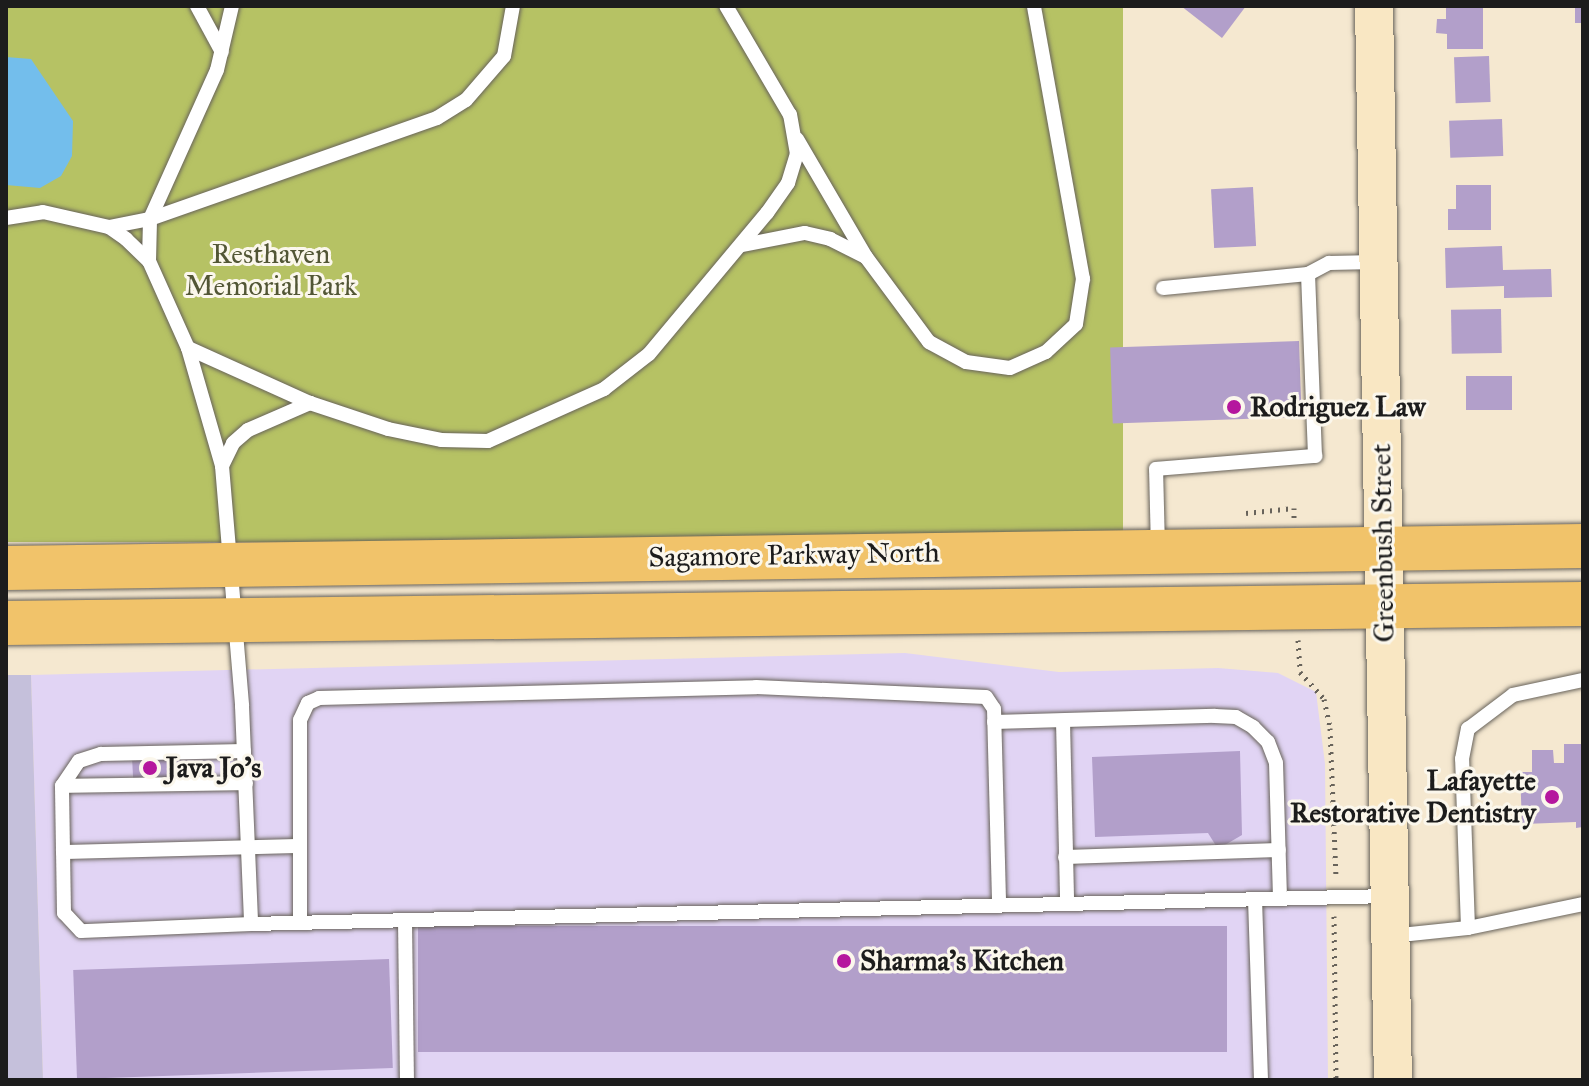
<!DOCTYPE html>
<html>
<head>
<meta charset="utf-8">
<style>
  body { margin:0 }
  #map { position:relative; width:1589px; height:1086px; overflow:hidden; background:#f5e8d0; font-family:"IM FELL Great Primer",serif }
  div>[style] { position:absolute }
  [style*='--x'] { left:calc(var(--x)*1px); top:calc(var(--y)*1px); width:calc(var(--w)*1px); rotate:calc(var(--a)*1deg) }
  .built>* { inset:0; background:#e1d4f4 }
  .industrial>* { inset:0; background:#c5c0db }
  .green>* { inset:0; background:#b6c264; transform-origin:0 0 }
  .water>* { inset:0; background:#73beec }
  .building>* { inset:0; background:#b29fca; transform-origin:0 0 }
  .path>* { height:5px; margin-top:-2.5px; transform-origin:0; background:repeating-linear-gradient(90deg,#68635b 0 2px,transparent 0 8px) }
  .roads { filter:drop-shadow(0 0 2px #68635b) drop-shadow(0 0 2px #68635b) }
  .lane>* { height:14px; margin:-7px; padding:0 7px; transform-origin:7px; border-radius:7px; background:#fff }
  .secondary>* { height:38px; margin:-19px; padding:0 19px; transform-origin:19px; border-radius:19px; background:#f9e7c3 }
  .primary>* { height:44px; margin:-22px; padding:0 22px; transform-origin:22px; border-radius:22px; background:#f1c36a }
  .dots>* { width:22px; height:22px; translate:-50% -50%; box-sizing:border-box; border:4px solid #fbf7ec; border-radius:50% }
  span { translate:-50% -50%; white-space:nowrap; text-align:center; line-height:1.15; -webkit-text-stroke:6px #fbf7ec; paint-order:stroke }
  .park-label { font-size:28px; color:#525635 }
  .poi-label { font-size:28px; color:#1c1c1c; font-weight:700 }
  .left { translate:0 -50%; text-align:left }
  .right { translate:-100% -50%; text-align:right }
  .street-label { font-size:28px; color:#1c1c1c }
  .frame { position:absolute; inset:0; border:8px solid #1c1c1c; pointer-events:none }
</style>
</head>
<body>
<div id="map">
  <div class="built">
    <i style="clip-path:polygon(905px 653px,1059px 672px,1218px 668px,1278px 673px,1316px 692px,1325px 764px,1328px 1080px,43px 1080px,31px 675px)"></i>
  </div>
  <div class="industrial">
    <i style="clip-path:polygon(6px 675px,31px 675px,43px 1080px,6px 1080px)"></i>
  </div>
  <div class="green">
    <i style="left:6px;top:6px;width:1117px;height:536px"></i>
  </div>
  <div class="water">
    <i style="clip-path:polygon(6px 57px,31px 59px,73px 121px,72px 156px,61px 176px,40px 188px,6px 185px)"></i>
  </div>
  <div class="building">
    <i style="clip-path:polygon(1181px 6px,1246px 6px,1222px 38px)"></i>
    <i style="clip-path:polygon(1446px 6px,1483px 6px,1483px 49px,1447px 49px,1447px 34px,1436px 33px,1437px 19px,1446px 19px)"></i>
    <i style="left:1575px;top:6px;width:8px;height:17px"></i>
    <i style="left:1489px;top:56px;width:46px;height:35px;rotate:88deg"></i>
    <i style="left:1502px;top:119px;width:37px;height:53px;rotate:88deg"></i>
    <i style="clip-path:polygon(1456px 185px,1491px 185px,1491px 230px,1448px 230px,1448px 209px,1456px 209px)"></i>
    <i style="left:1253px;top:187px;width:59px;height:42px;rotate:87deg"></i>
    <i style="clip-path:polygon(1502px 246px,1503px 270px,1551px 269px,1552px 297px,1504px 298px,1504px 286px,1446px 288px,1445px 248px)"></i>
    <i style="left:1501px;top:309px;width:44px;height:50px;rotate:89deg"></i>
    <i style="left:1299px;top:341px;width:76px;height:189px;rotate:88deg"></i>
    <i style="left:1466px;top:376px;width:46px;height:34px"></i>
    <i style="clip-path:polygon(1564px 744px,1583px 744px,1583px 827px,1576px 828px,1576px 822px,1522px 824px,1520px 772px,1532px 772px,1532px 750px,1553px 750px,1554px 763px,1564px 763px)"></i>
    <i style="clip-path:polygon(1240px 751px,1242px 835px,1218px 849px,1208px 833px,1095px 837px,1092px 757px)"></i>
    <i style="left:167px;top:756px;width:22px;height:35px;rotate:87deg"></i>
    <i style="left:1227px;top:926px;width:126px;height:809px;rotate:90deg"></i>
    <i style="left:389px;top:959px;width:109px;height:316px;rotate:88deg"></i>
  </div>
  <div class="path">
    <i style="--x:1246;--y:513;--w:48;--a:-5.9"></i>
    <i style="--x:1294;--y:508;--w:10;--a:90"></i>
    <i style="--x:1298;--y:640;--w:32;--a:86"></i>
    <i style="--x:1300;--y:672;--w:36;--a:48"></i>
    <i style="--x:1324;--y:699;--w:30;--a:78"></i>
    <i style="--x:1330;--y:728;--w:150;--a:87.7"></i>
    <i style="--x:1334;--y:916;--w:164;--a:89.3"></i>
  </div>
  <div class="roads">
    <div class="lane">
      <i style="--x:197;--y:6;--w:52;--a:61.5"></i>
      <i style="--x:797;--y:139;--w:137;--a:59.7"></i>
      <i style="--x:6;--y:218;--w:37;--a:-9"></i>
      <i style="--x:43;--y:212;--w:68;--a:12.8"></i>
      <i style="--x:109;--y:227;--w:21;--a:35"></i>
      <i style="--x:126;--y:239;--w:32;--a:44"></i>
      <i style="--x:149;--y:261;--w:95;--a:65.9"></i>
      <i style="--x:188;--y:348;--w:123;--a:73.9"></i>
      <i style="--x:222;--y:466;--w:241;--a:85.2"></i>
      <i style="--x:242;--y:706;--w:218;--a:87.6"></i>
      <i style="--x:251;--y:924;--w:1139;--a:-1.41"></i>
      <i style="--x:109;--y:227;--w:42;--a:-11"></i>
      <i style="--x:150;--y:219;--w:163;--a:-65.8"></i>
      <i style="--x:217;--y:70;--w:66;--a:-76.8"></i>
      <i style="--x:743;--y:245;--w:63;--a:-11"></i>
      <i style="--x:805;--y:233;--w:26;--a:13"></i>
      <i style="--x:830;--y:239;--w:40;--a:26.6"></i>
      <i style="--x:866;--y:257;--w:106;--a:53.5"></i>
      <i style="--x:929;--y:342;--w:42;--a:28.4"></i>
      <i style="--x:966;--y:362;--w:44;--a:7.8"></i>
      <i style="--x:1010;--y:368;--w:39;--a:-24"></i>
      <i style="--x:1046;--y:352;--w:41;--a:-43"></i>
      <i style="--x:1076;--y:324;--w:46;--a:-81.2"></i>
      <i style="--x:1083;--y:279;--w:277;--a:-100.2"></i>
      <i style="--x:149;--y:261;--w:42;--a:-88.6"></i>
      <i style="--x:150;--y:219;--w:304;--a:-19.4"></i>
      <i style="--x:437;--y:118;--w:34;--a:-32"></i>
      <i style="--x:466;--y:100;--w:58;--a:-49.2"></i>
      <i style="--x:504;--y:56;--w:51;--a:-79.8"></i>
      <i style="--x:1163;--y:288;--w:146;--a:-5.5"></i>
      <i style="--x:188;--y:348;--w:134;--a:24.3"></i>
      <i style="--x:222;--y:466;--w:25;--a:-64"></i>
      <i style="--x:233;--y:443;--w:20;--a:-41"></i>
      <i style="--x:248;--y:430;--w:68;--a:-23.5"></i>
      <i style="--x:310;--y:403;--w:82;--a:18.4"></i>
      <i style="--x:388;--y:429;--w:54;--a:11.7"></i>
      <i style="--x:441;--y:440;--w:47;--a:1.2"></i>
      <i style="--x:488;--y:441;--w:127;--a:-24.1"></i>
      <i style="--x:604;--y:389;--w:57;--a:-37.9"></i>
      <i style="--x:649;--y:354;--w:184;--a:-50.1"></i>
      <i style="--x:767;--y:213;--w:37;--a:-55"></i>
      <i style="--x:788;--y:183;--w:30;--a:-73"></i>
      <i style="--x:797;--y:154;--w:40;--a:-100"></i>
      <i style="--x:790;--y:115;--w:126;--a:-120.4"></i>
      <i style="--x:1158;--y:549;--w:80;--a:-91.4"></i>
      <i style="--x:1156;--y:469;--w:160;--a:-4.7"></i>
      <i style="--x:1315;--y:456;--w:182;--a:-92.2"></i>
      <i style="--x:1308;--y:274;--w:24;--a:-28"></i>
      <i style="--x:1329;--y:263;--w:47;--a:-1.2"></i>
      <i style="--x:1063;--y:721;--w:183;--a:88.7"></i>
      <i style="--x:994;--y:722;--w:221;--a:-1.6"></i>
      <i style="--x:1215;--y:716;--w:21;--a:3"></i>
      <i style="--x:1236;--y:717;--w:20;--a:30"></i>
      <i style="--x:1253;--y:727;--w:21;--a:45"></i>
      <i style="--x:1268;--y:742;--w:22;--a:69"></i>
      <i style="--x:1276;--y:763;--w:136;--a:88.3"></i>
      <i style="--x:62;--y:786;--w:30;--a:-56"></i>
      <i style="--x:79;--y:761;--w:23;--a:-18"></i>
      <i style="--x:101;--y:754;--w:143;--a:-1.2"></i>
      <i style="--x:63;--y:852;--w:66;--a:-90.9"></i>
      <i style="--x:62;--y:786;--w:184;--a:-0.9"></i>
      <i style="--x:1065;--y:857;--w:214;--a:-1.9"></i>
      <i style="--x:1255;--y:899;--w:181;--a:88.1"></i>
      <i style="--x:405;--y:920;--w:160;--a:89.3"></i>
      <i style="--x:300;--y:923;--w:203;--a:-90"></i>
      <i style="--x:300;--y:720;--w:19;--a:-65"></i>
      <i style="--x:308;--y:703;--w:12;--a:-24"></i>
      <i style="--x:319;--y:698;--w:437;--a:-1.4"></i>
      <i style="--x:756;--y:687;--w:230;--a:2.5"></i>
      <i style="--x:986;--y:697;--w:14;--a:56"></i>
      <i style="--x:994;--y:709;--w:196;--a:88.5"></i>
      <i style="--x:251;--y:924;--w:170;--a:177.6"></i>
      <i style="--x:81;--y:931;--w:25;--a:-133"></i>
      <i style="--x:64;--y:913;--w:61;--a:-90.9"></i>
      <i style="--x:63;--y:852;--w:236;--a:-1.5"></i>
      <i style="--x:1468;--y:928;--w:169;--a:-92"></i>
      <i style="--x:1462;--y:759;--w:31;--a:-79"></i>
      <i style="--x:1468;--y:729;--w:56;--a:-37.1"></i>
      <i style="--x:1513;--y:695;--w:72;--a:-12.1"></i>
      <i style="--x:1391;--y:936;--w:77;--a:-5.9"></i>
      <i style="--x:1468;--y:928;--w:117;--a:-11.8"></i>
    </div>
    <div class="secondary">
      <i style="--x:1374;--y:6;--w:1074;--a:88.99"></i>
    </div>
    <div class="primary">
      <i style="--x:6;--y:568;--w:1577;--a:-0.8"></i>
      <i style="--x:6;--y:623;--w:1577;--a:-0.69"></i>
    </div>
  </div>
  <div class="dots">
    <i style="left:1234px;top:407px;background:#b5179e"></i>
    <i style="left:150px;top:768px;background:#b5179e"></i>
    <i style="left:1552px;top:797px;background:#b5179e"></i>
    <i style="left:844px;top:961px;background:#b5179e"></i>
  </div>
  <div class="park-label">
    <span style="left:271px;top:270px">Resthaven<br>Memorial Park</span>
  </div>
  <div class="poi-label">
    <span class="left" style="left:1250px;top:407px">Rodriguez Law</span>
    <span class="left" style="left:166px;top:768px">Java Jo's</span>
    <span class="right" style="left:1536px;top:797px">Lafayette<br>Restorative Dentistry</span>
    <span class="left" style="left:860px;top:961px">Sharma's Kitchen</span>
  </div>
  <div class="street-label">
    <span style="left:1383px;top:543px;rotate:-91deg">Greenbush Street</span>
    <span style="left:794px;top:555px;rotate:-1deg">Sagamore Parkway North</span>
  </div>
  <div class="frame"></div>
</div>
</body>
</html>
